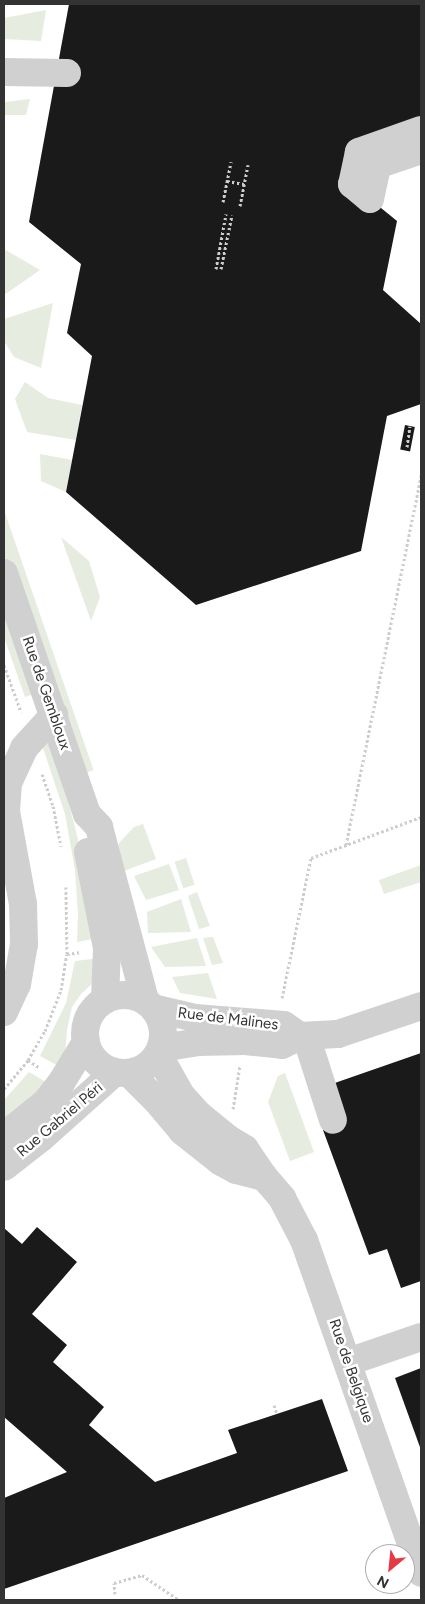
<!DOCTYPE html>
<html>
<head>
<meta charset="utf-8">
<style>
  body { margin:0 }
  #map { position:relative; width:425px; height:1604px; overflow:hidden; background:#fff; font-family:Figtree,sans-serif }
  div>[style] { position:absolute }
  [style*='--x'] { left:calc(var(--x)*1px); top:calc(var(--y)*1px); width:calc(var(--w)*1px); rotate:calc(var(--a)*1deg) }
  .green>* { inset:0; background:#e6ecdf; transform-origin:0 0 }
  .building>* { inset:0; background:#1a1a1a; transform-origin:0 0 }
  .path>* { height:3px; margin-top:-1.5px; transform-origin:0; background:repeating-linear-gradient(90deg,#cdcdcd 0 2.5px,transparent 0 5px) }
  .minor>* { height:28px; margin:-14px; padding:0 14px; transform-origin:14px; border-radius:14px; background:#d0d0d0 }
  .minor>.ring { margin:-14px; padding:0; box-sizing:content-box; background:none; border:28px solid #d0d0d0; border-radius:50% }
  span { translate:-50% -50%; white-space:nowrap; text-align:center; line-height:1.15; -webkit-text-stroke:5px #fff; paint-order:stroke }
  .street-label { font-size:15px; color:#333 }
  .frame { position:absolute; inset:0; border:5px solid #333; pointer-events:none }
  .north { position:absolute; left:365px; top:1544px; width:50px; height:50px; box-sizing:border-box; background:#fff; border:1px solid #adadad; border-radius:50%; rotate:208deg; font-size:14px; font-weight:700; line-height:20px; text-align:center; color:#333 }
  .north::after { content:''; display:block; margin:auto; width:18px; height:22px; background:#e63946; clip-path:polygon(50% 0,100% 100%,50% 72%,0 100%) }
</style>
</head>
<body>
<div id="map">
  <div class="green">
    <i style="clip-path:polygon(46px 10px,41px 41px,4px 39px,4px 18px)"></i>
    <i style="clip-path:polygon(30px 99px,26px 115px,4px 115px,4px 102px)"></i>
    <i style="clip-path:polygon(4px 249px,40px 270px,4px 295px)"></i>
    <i style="clip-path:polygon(53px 303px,41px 368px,14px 357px,4px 341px,4px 319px)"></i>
    <i style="clip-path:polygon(25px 382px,48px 398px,82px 405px,76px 440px,27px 432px,15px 399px)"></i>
    <i style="clip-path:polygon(40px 454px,72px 460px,66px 492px,41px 481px)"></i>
    <i style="left:4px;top:510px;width:275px;height:28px;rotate:71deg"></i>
    <i style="clip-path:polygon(61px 537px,89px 561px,100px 597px,91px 621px)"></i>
    <i style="clip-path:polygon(4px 609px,34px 694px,25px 697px,4px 637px)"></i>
    <i style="clip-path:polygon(46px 736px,66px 793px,81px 851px,98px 938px,77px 942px,78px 914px,75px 870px,65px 814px,42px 745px)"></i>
    <i style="clip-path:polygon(143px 824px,156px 859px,121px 872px,117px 857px,119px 843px,134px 827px)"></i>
    <i style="left:186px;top:858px;width:28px;height:12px;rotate:72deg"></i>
    <i style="clip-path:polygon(169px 864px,179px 890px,146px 900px,134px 876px)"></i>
    <i style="clip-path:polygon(421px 865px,421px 882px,384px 894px,379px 880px)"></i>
    <i style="clip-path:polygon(197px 892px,210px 926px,199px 929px,188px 896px)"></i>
    <i style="clip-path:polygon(181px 899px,191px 932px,148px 933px,147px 912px)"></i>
    <i style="clip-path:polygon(213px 937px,223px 963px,212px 965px,203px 938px)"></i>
    <i style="clip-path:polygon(197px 938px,206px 966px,165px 967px,151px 947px)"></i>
    <i style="clip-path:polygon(101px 958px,93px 983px,81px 994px,72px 1007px,67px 1030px,65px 1054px,60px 1067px,40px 1056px,66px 1003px,75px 961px)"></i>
    <i style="clip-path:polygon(208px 973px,217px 999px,180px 993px,172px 977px)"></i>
    <i style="clip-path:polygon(29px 1072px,49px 1084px,4px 1125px,4px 1100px)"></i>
    <i style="clip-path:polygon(285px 1073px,314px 1152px,290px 1161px,268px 1102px,278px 1076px)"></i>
  </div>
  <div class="building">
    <i style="clip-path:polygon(69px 4px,421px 4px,421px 150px,377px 165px,370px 199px,397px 221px,383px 290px,421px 324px,421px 404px,387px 416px,361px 551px,196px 605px,66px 492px,92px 356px,67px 333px,81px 264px,29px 222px)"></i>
    <i style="left:405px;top:425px;width:10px;height:25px;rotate:11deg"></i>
    <i style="clip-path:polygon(421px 1053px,421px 1281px,401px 1288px,387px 1249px,369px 1255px,323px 1130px,342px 1123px,329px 1085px)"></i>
    <i style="clip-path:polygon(37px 1227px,77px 1262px,32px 1314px,67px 1345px,53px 1362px,104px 1407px,89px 1425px,155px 1482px,237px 1453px,228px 1430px,322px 1399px,348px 1471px,4px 1589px,4px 1498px,67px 1472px,4px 1417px,4px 1228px,22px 1244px)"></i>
    <i style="clip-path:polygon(421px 1368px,421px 1450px,395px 1378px)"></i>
  </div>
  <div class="path">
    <i style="--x:227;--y:181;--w:17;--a:10"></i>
    <i style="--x:223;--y:202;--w:41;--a:-78.7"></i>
    <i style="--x:240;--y:206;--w:42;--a:-79"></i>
    <i style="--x:216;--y:269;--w:56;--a:-79.7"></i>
    <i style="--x:221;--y:269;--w:55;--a:-78.5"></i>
    <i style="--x:407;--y:447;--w:21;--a:-82"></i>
    <i style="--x:4;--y:665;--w:50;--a:70.1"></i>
    <i style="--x:42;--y:774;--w:34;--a:71"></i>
    <i style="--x:53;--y:806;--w:41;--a:78.7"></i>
    <i style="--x:346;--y:845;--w:378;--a:-78.5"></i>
    <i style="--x:67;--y:954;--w:14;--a:-8"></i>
    <i style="--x:282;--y:998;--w:143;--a:-78.3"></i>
    <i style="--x:311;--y:858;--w:117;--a:-20.4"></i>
    <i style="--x:28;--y:1060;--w:14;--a:34"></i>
    <i style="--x:4;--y:1089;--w:38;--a:-50"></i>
    <i style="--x:28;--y:1060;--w:34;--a:-60"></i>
    <i style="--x:45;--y:1031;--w:44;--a:-68.7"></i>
    <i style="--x:61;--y:990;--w:36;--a:-81"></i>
    <i style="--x:67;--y:954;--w:67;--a:-90.9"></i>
    <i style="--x:233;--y:1109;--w:44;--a:-80.8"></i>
    <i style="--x:274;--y:1405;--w:9;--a:72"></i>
    <i style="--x:115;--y:1594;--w:11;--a:-95"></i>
    <i style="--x:114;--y:1583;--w:29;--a:-16"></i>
    <i style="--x:142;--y:1575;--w:45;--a:34"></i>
  </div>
  <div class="minor">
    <i style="--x:4;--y:72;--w:63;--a:0.9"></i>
    <i style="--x:421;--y:130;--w:66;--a:160.5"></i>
    <i style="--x:359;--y:152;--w:33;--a:102"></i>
    <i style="--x:352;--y:184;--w:23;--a:40"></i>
    <i style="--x:370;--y:199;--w:35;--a:-78"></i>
    <i style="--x:377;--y:165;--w:46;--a:-18.8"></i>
    <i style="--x:4;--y:573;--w:255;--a:71"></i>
    <i style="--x:87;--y:814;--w:18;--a:47"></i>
    <i style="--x:99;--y:827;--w:179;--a:75.1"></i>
    <i style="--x:88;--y:852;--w:98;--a:78.8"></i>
    <i style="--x:107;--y:948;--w:52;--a:92.2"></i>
    <i class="ring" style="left:85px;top:995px;width:50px;height:50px"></i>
    <i style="--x:153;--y:1008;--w:43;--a:13.4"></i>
    <i style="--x:195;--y:1018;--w:89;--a:4.5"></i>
    <i style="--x:284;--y:1025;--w:19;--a:35"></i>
    <i style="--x:4;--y:1012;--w:31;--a:-65"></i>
    <i style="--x:17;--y:984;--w:41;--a:-80.1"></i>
    <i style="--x:24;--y:944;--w:40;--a:-91.4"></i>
    <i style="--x:23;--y:904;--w:95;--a:-100.4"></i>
    <i style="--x:6;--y:811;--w:28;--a:-86"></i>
    <i style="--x:8;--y:783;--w:38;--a:-65"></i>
    <i style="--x:24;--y:748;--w:45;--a:-47.7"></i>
    <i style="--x:306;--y:1036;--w:88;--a:72.2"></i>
    <i style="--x:161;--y:1048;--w:37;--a:-9"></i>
    <i style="--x:198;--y:1042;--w:47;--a:-1.2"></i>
    <i style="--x:245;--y:1041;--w:37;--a:6"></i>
    <i style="--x:282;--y:1045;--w:20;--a:-27"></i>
    <i style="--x:300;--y:1036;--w:38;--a:-3"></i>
    <i style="--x:338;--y:1034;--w:88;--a:-18.6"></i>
    <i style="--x:158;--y:1054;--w:47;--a:60.7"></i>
    <i style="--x:181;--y:1095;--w:27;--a:48"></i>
    <i style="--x:199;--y:1115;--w:36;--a:39"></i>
    <i style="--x:227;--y:1138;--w:21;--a:31"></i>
    <i style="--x:245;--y:1149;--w:34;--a:56"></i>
    <i style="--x:264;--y:1177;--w:28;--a:49"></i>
    <i style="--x:282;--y:1198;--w:47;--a:62.4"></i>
    <i style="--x:304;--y:1240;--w:353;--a:70.6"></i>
    <i style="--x:129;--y:1073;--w:40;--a:45"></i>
    <i style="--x:157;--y:1101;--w:39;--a:50"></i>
    <i style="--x:182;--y:1131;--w:50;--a:38.5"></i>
    <i style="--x:221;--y:1162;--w:17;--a:28"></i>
    <i style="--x:236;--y:1170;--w:29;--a:14"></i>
    <i style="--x:4;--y:1136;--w:54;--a:-39"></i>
    <i style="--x:46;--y:1102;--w:24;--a:-52"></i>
    <i style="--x:61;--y:1083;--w:48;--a:-58.6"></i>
    <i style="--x:4;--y:1167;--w:47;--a:-38.1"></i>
    <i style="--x:41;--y:1138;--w:99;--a:-41.7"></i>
    <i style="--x:348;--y:1362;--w:77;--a:-18.9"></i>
  </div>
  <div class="street-label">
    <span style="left:46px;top:693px;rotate:71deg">Rue de Gembloux</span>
    <span style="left:228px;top:1019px;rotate:7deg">Rue de Malines</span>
    <span style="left:60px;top:1120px;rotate:-40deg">Rue Gabriel Péri</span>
    <span style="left:351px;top:1371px;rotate:71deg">Rue de Belgique</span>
  </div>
  <div class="frame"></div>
  <div class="north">N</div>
</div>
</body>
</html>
